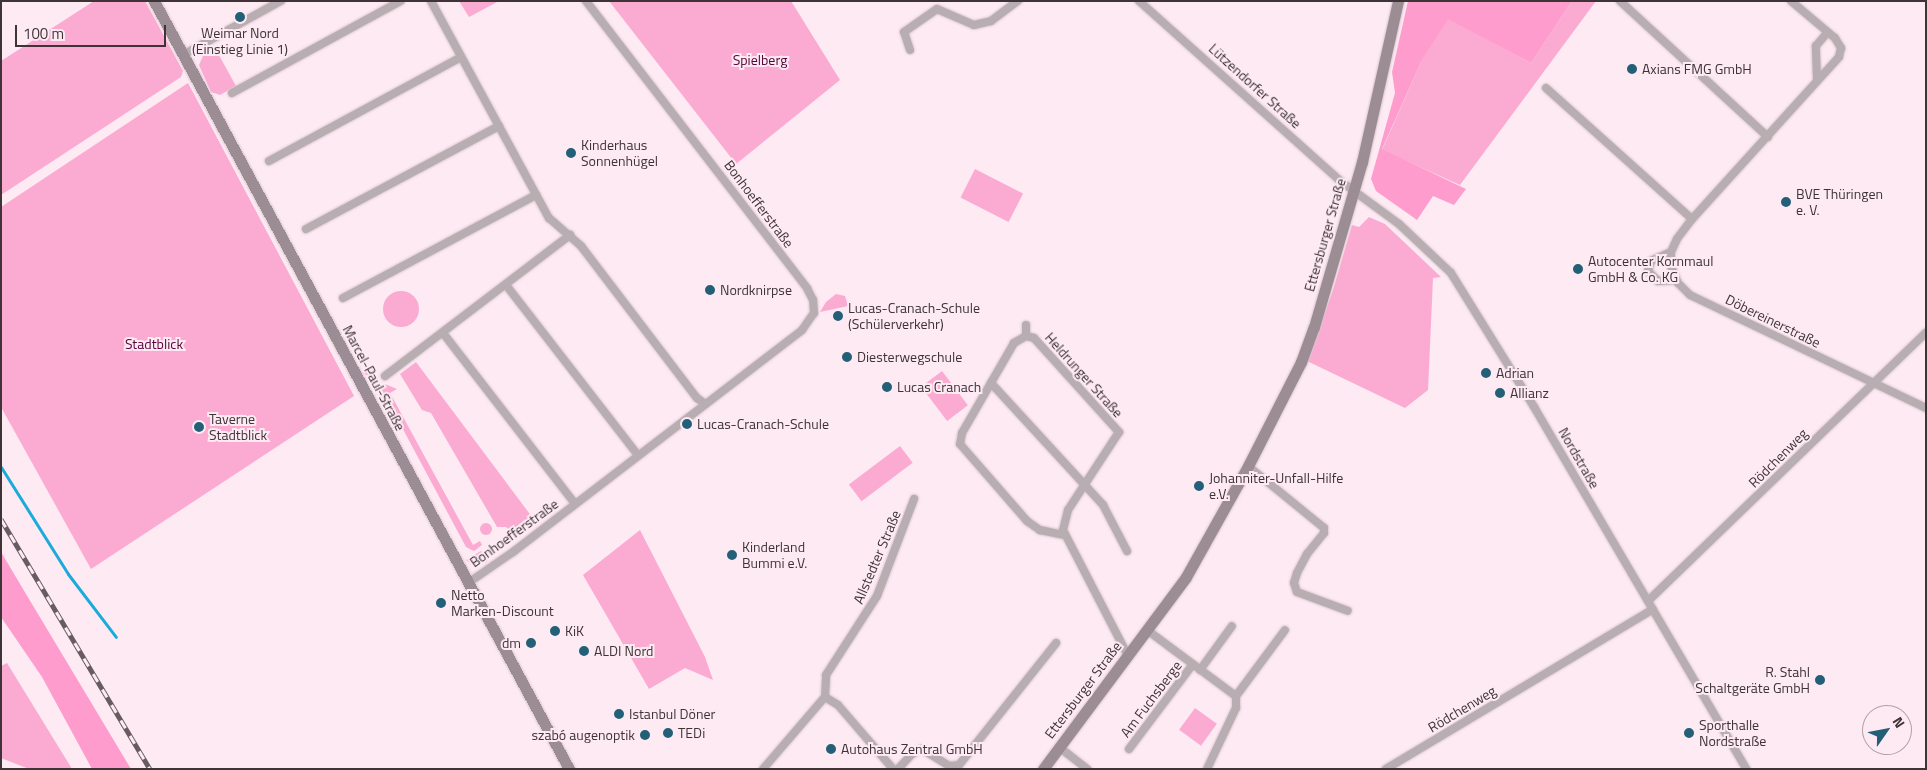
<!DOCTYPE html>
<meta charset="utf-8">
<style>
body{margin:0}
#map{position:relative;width:1927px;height:770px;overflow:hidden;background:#feeaf3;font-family:"Titillium Web",sans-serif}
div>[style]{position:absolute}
.green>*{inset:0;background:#fbaad2;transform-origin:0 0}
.round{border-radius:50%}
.forest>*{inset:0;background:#fd9ccd}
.stream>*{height:3px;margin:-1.5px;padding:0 1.5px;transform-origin:1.5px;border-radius:1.5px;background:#1aabda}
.roads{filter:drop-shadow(0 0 1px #d8c6ce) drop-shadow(0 0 1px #d8c6ce)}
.street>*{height:8px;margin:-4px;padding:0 4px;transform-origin:4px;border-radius:4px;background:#b8aeb2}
.secondary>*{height:11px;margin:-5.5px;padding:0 5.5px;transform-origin:5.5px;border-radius:5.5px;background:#9c8d94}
.rail>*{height:5px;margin-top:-2.5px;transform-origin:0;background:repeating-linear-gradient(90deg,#feeaf3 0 9px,#685c61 0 18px);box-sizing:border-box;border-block:1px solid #685c61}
.dots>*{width:14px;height:14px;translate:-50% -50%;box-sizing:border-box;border:2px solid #feeaf3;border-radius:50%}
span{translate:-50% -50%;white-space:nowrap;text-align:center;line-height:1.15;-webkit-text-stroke:4px #feeaf3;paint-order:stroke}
.poi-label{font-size:14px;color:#3e3438}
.left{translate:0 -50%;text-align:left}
.right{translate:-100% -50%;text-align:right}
.park-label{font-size:14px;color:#590039}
.street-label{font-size:14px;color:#3e3438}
.frame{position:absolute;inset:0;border:2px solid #3e3438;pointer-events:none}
.north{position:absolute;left:1862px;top:705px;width:50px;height:50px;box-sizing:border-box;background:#feeaf3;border:1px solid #b1a1a8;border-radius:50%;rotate:57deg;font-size:14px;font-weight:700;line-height:20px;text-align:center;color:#3e3438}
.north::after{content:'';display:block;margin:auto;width:18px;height:22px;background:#235f77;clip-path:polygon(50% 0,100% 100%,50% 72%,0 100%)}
.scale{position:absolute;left:15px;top:25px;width:151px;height:22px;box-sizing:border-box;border:2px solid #3e3438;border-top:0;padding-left:6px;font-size:15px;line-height:18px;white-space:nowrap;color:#3e3438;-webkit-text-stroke:4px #feeaf3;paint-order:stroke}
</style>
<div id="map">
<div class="green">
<i style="clip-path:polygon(94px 1px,145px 1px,183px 71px,181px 77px,1px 195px,1px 61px)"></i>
<i style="clip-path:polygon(459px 1px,499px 1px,469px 17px)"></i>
<i style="clip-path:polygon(609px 1px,791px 1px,840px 80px,736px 164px)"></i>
<i style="clip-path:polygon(1572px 1px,1596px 1px,1460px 185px,1382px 150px,1421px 62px,1448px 18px,1531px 63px)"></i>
<i style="clip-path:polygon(215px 48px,236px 86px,220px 95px,211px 92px,199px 65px,203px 56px)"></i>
<i style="clip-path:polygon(188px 83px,354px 396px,91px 569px,1px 407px,1px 207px)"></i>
<i style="left:975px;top:169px;width:54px;height:32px;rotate:27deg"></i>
<i style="clip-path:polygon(1369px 217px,1385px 224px,1441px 277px,1433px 278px,1428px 390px,1405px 408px,1307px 361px,1333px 290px,1352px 225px,1359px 227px)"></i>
<i class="round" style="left:383px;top:291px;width:36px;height:36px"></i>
<i style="clip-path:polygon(836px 294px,845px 296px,848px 306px,820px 312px,826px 302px)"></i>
<i style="clip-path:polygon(416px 362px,535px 521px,523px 530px,513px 533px,506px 527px,497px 527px,431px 413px,422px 410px,400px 374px)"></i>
<i style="clip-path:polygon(375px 365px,374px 378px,362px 373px)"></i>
<i style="left:942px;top:371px;width:43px;height:26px;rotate:53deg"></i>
<i style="clip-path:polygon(385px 384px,397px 389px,390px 393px,473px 545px,480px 541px,482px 545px,474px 551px,466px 547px,382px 390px)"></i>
<i style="left:900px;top:446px;width:21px;height:64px;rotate:53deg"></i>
<i class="round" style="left:480px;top:523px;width:12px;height:12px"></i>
<i style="clip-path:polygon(640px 530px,705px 657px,713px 680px,685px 668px,649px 689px,583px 575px)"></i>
<i style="clip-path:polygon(481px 551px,488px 557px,487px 562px,473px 565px,466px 560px)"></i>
<i style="clip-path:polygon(7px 663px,69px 764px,72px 769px,29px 769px,1px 758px,1px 666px)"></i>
<i style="left:1195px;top:708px;width:27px;height:27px;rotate:36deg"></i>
</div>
<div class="forest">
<i style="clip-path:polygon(1408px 1px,1572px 1px,1531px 63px,1448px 19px,1421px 62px,1382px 149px,1466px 189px,1454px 205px,1433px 196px,1417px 220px,1376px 191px,1371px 179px,1395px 93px,1392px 72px)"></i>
<i style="clip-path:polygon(1px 552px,26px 594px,131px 769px,92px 769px,42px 677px,1px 617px)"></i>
</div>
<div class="stream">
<i style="left:1px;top:467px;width:126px;rotate:57.9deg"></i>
<i style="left:68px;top:574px;width:79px;rotate:52.7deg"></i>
</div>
<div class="roads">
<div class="street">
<i style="left:431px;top:1px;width:247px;rotate:61.5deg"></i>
<i style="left:549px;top:218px;width:43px;rotate:41.2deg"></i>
<i style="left:581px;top:246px;width:191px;rotate:52.7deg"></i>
<i style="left:697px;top:398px;width:10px;rotate:37deg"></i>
<i style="left:1139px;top:1px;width:268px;rotate:41.8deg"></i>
<i style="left:1339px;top:180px;width:74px;rotate:36.3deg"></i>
<i style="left:1399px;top:224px;width:71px;rotate:43.3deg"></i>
<i style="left:1451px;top:273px;width:158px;rotate:58.2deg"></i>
<i style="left:1534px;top:407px;width:420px;rotate:59.6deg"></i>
<i style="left:1620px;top:1px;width:201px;rotate:42.6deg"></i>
<i style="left:1791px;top:1px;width:57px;rotate:40.1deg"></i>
<i style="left:1835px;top:38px;width:12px;rotate:59deg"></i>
<i style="left:1841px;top:48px;width:9px;rotate:103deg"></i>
<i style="left:1839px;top:57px;width:219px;rotate:132.2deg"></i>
<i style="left:1692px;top:219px;width:25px;rotate:127deg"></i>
<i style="left:1677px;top:239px;width:14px;rotate:115deg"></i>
<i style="left:1671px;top:252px;width:14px;rotate:90deg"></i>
<i style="left:1671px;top:266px;width:18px;rotate:68deg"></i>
<i style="left:1678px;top:283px;width:17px;rotate:45deg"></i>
<i style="left:1690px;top:295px;width:262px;rotate:25.6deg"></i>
<i style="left:910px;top:50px;width:19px;rotate:-108deg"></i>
<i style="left:904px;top:32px;width:40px;rotate:-34.9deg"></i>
<i style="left:937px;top:9px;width:40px;rotate:23.4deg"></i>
<i style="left:974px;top:25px;width:17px;rotate:-13deg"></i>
<i style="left:991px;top:21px;width:34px;rotate:-37deg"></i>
<i style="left:183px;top:55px;width:112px;rotate:-28.9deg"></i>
<i style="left:1817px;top:80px;width:34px;rotate:-92deg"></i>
<i style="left:1816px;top:46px;width:17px;rotate:-50deg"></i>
<i style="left:1546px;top:88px;width:196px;rotate:41.9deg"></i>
<i style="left:232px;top:93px;width:192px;rotate:-28.6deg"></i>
<i style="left:269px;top:161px;width:218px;rotate:-28.4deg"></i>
<i style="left:306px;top:229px;width:219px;rotate:-28.1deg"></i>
<i style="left:1671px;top:252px;width:22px;rotate:156deg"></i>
<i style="left:1651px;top:261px;width:10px;rotate:107deg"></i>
<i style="left:1648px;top:271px;width:14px;rotate:45deg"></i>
<i style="left:1658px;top:281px;width:18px;rotate:-3deg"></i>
<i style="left:506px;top:285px;width:214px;rotate:52.2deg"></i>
<i style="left:343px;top:298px;width:219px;rotate:-28.1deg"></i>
<i style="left:1026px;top:325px;width:11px;rotate:90deg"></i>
<i style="left:1026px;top:336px;width:8px;rotate:14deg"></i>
<i style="left:1034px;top:338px;width:127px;rotate:47.9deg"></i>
<i style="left:1119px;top:432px;width:93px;rotate:123.2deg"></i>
<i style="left:1068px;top:510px;width:21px;rotate:104deg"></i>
<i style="left:1063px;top:530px;width:142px;rotate:62.7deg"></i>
<i style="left:443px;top:333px;width:216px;rotate:52.3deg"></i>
<i style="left:1026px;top:336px;width:14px;rotate:150deg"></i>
<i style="left:1014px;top:343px;width:104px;rotate:120deg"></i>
<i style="left:962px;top:433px;width:11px;rotate:100deg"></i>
<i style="left:960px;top:444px;width:102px;rotate:49deg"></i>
<i style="left:1027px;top:521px;width:16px;rotate:35deg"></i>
<i style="left:1040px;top:530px;width:25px;rotate:12deg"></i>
<i style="left:385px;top:376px;width:233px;rotate:-37.3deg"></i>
<i style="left:991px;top:383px;width:166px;rotate:47.4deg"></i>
<i style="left:1103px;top:505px;width:52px;rotate:62.4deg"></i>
<i style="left:1248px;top:466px;width:98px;rotate:39.2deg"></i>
<i style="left:1324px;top:528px;width:5px;rotate:90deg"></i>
<i style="left:1324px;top:533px;width:27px;rotate:129deg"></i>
<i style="left:1307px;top:554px;width:21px;rotate:118deg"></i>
<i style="left:1297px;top:573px;width:10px;rotate:107deg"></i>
<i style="left:1294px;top:583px;width:9px;rotate:72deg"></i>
<i style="left:1297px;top:592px;width:54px;rotate:20.4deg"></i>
<i style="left:468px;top:583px;width:55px;rotate:-34.6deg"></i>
<i style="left:513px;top:552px;width:364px;rotate:-37.5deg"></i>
<i style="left:802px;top:330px;width:21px;rotate:-55deg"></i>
<i style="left:814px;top:313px;width:13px;rotate:-94deg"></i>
<i style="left:813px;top:300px;width:13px;rotate:-117deg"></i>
<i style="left:807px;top:288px;width:362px;rotate:-127.6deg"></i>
<i style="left:1648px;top:601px;width:386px;rotate:-44deg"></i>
<i style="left:1147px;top:630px;width:111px;rotate:36.6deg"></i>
<i style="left:1200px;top:670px;width:54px;rotate:-54deg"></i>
<i style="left:825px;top:697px;width:22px;rotate:-87deg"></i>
<i style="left:826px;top:675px;width:94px;rotate:-57.2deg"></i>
<i style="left:877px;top:596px;width:104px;rotate:-69.1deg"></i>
<i style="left:825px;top:697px;width:15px;rotate:32deg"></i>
<i style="left:838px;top:705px;width:84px;rotate:49.3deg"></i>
<i style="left:1059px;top:747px;width:36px;rotate:38deg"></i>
<i style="left:1129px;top:749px;width:106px;rotate:-53deg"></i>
<i style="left:763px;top:769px;width:95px;rotate:-49.3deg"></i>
<i style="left:898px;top:769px;width:21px;rotate:-47deg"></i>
<i style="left:912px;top:754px;width:11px;rotate:-27deg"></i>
<i style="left:922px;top:749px;width:32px;rotate:32deg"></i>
<i style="left:949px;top:766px;width:10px;rotate:-6deg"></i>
<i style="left:959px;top:765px;width:156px;rotate:-51.5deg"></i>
<i style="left:1207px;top:769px;width:68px;rotate:-64.6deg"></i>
<i style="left:1236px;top:708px;width:12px;rotate:-90deg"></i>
<i style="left:1236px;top:696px;width:82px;rotate:-53.4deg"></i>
<i style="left:1386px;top:769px;width:311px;rotate:-30.9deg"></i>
</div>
<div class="secondary">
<i style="left:154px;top:1px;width:873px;rotate:61.61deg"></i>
<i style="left:1043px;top:769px;width:239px;rotate:-53.3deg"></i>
<i style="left:1186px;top:577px;width:127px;rotate:-60.8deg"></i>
<i style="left:1248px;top:466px;width:117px;rotate:-63deg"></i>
<i style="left:1301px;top:362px;width:37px;rotate:-70deg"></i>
<i style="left:1314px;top:327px;width:172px;rotate:-73.8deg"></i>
<i style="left:1362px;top:162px;width:165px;rotate:-77.4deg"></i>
</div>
</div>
<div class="rail">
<i style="left:1px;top:519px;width:291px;rotate:59.2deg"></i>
</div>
<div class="dots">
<i style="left:240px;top:17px;background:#235f77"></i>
<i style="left:1632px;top:69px;background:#235f77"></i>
<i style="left:571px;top:153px;background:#235f77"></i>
<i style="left:1786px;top:202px;background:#235f77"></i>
<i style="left:1578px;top:269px;background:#235f77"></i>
<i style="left:710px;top:290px;background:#235f77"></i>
<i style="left:838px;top:316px;background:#235f77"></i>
<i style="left:847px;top:357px;background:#235f77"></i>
<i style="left:1486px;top:373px;background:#235f77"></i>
<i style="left:887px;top:387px;background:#235f77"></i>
<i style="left:1500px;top:393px;background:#235f77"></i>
<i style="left:687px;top:424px;background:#235f77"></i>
<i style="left:199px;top:427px;background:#235f77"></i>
<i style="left:1199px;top:486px;background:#235f77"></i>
<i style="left:732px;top:555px;background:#235f77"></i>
<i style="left:441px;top:603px;background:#235f77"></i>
<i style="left:555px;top:631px;background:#235f77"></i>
<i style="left:531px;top:643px;background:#235f77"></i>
<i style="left:584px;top:651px;background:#235f77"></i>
<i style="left:1820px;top:680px;background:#235f77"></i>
<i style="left:619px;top:714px;background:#235f77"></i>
<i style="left:668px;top:733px;background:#235f77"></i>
<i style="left:1689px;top:733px;background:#235f77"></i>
<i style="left:645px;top:735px;background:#235f77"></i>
<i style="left:831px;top:749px;background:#235f77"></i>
</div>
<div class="poi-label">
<span style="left:240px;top:41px">Weimar Nord<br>(Einstieg Linie 1)</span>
<span class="left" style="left:1642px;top:69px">Axians FMG GmbH</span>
<span class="left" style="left:581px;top:153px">Kinderhaus<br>Sonnenhügel</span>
<span class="left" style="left:1796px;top:202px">BVE Thüringen<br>e. V.</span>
<span class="left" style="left:1588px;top:269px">Autocenter Kornmaul<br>GmbH &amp; Co. KG</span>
<span class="left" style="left:720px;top:290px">Nordknirpse</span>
<span class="left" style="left:848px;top:316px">Lucas-Cranach-Schule<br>(Schülerverkehr)</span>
<span class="left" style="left:857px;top:357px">Diesterwegschule</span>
<span class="left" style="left:1496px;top:373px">Adrian</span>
<span class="left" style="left:897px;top:387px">Lucas Cranach</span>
<span class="left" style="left:1510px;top:393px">Allianz</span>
<span class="left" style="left:209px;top:427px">Taverne<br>Stadtblick</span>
<span class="left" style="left:697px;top:424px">Lucas-Cranach-Schule</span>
<span class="left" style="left:1209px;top:486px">Johanniter-Unfall-Hilfe<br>e.V.</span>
<span class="left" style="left:742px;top:555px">Kinderland<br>Bummi e.V.</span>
<span class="left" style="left:451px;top:603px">Netto<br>Marken-Discount</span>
<span class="left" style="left:565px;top:631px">KiK</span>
<span class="right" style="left:521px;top:643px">dm</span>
<span class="left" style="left:594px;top:651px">ALDI Nord</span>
<span class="right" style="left:1810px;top:680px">R. Stahl<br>Schaltgeräte GmbH</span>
<span class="left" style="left:629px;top:714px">Istanbul Döner</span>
<span class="left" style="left:1699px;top:733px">Sporthalle<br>Nordstraße</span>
<span class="left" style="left:678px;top:733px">TEDi</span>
<span class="right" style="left:635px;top:735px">szabó augenoptik</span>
<span class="left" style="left:841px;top:749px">Autohaus Zentral GmbH</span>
</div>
<div class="park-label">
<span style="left:760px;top:60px">Spielberg</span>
<span style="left:154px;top:344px">Stadtblick</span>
</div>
<div class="street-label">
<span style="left:1255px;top:86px;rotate:42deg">Lützendorfer Straße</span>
<span style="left:759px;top:204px;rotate:53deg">Bonhoefferstraße</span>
<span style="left:1325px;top:235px;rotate:-74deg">Ettersburger Straße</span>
<span style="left:1773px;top:321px;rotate:26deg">Döbereinerstraße</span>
<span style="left:1084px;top:375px;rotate:48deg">Heldrunger Straße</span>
<span style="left:374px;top:378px;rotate:62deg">Marcel-Paul-Straße</span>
<span style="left:1579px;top:458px;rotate:60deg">Nordstraße</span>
<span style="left:1778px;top:458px;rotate:-45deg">Rödchenweg</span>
<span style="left:514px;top:533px;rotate:-36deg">Bonhoefferstraße</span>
<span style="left:877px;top:557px;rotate:-67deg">Allstedter Straße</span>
<span style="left:1083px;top:690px;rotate:-53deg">Ettersburger Straße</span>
<span style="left:1151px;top:699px;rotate:-53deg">Am Fuchsberge</span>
<span style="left:1462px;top:709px;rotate:-31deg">Rödchenweg</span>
</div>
<div class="frame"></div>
<div class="north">N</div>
<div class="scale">100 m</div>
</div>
